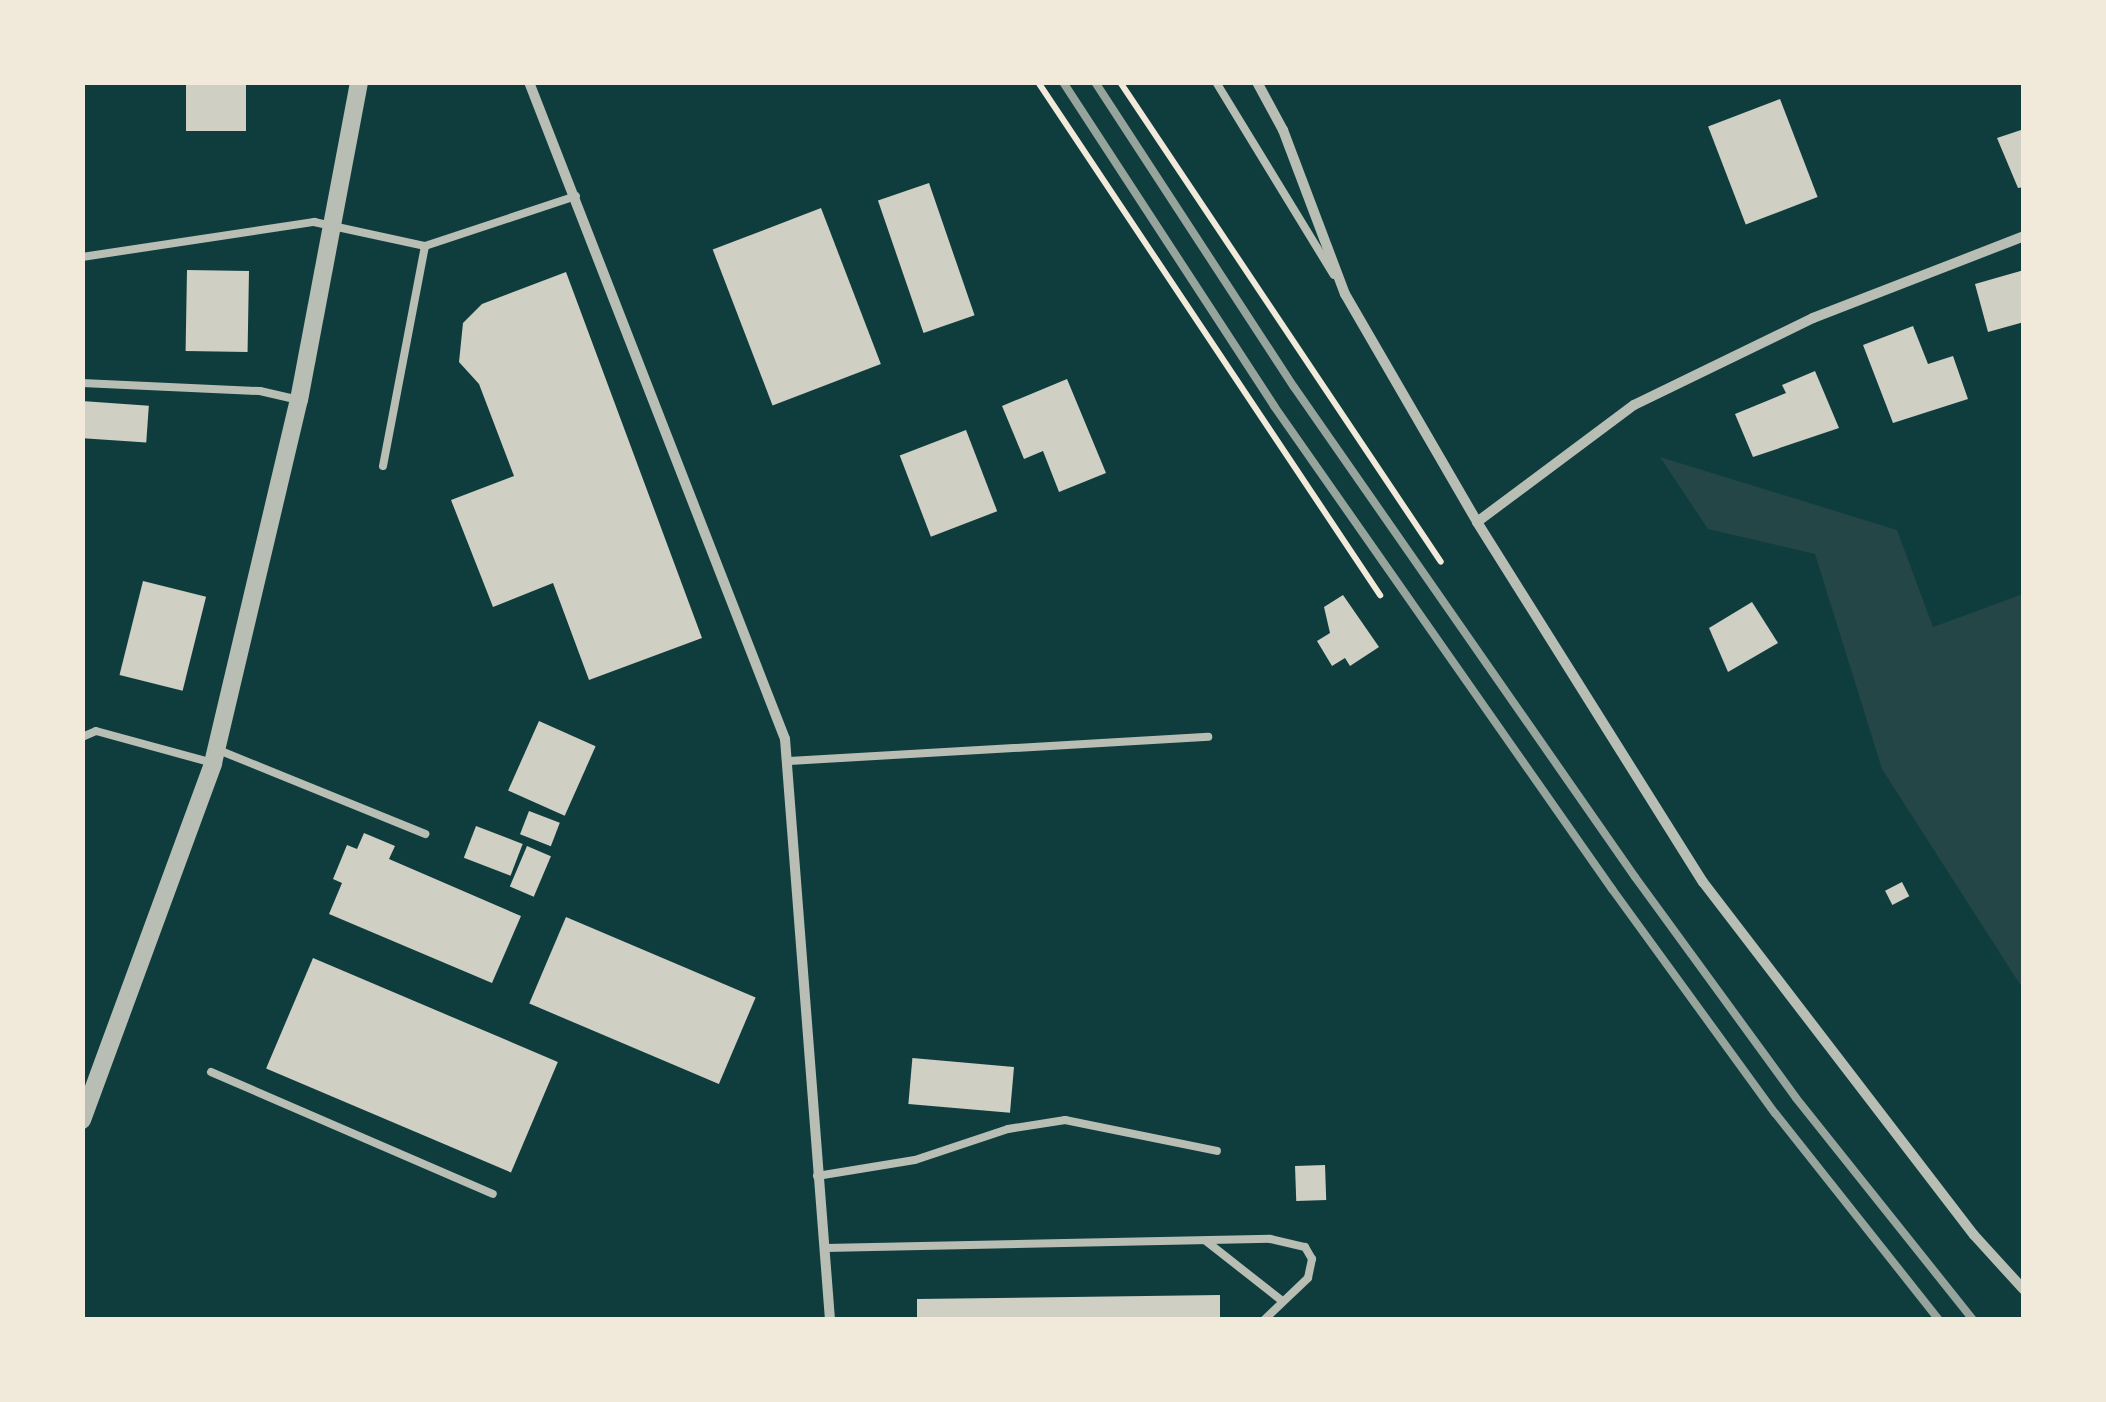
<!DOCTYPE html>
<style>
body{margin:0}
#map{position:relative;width:2106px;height:1402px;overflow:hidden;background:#0f3d3e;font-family:Quicksand,sans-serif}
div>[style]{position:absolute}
.green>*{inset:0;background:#244646}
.building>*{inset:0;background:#cfcfc3;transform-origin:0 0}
.path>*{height:6px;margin:-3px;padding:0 3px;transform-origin:3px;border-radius:3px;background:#f1e9da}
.service>*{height:8px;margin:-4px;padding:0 4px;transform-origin:4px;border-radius:4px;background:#b8beb3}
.minor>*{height:10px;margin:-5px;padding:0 5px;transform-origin:5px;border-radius:5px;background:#b8beb3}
.tertiary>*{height:18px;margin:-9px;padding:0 9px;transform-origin:9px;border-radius:9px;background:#b8beb3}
.rail>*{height:8px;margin:-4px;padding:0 4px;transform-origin:4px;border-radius:4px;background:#97a49c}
span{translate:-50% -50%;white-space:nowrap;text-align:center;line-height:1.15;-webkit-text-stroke:9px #f1e9da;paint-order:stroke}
.frame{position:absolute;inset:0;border:85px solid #f1e9da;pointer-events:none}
</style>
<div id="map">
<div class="green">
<i style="clip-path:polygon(1660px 457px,1897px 530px,1933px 627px,2023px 594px,2023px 989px,1882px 769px,1815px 554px,1708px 529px)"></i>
</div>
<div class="building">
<i style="left:186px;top:82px;width:60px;height:49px"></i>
<i style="left:1780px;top:99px;width:105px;height:77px;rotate:69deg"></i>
<i style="clip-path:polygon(2024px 129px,2024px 187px,2018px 188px,1997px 138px)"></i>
<i style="left:929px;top:183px;width:140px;height:54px;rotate:71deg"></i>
<i style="left:821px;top:208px;width:167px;height:116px;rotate:69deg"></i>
<i style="left:187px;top:270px;width:62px;height:81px;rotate:1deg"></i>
<i style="clip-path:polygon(2024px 270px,2024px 322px,1988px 332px,1975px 284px)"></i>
<i style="clip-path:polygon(566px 272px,702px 638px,589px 680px,553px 583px,493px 607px,451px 500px,514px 476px,479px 384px,459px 362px,463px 323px,482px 304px)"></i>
<i style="clip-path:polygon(1913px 326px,1928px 364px,1953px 356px,1968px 399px,1893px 423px,1863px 345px)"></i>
<i style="clip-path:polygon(1815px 371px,1839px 428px,1753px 457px,1735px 414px,1786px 393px,1782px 385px)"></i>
<i style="clip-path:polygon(1067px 379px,1106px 473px,1059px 492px,1043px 451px,1024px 459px,1002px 406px)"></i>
<i style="left:82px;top:401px;width:67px;height:37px;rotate:4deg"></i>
<i style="left:966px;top:430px;width:87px;height:71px;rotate:69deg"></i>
<i style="left:143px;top:581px;width:65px;height:97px;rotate:14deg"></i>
<i style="clip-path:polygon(1343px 595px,1379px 647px,1350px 666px,1345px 658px,1332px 666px,1317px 641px,1330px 633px,1324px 607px)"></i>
<i style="clip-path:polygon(1752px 602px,1778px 643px,1728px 672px,1709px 628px)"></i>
<i style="left:539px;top:721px;width:62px;height:76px;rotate:24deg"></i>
<i style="left:529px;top:811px;width:33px;height:25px;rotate:21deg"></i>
<i style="left:476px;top:826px;width:50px;height:34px;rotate:21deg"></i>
<i style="clip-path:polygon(364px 833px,395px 846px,389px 859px,521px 916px,492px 983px,329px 914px,342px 883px,333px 879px,347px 845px,357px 849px)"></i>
<i style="left:527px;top:846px;width:26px;height:44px;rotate:23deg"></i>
<i style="left:1902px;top:882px;width:16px;height:19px;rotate:63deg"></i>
<i style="left:566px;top:917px;width:206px;height:94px;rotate:23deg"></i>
<i style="left:313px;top:958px;width:266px;height:120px;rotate:23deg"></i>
<i style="left:1014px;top:1067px;width:46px;height:102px;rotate:95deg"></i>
<i style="left:1325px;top:1165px;width:35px;height:30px;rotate:88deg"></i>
<i style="clip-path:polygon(1220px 1295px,1220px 1320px,917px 1320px,917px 1299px)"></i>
</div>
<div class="path">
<i style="left:1038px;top:82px;width:617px;rotate:56.31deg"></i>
<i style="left:1120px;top:82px;width:577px;rotate:56.23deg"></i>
</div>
<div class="service">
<i style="left:1216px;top:82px;width:226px;rotate:58.6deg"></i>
<i style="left:82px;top:257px;width:235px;rotate:-8.6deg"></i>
<i style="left:314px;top:222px;width:114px;rotate:12.2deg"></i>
<i style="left:82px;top:383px;width:178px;rotate:2.6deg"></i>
<i style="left:260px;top:391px;width:40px;rotate:13deg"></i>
<i style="left:383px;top:466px;width:224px;rotate:-79.2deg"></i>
<i style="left:425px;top:246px;width:159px;rotate:-18.3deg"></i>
<i style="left:82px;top:737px;width:15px;rotate:-23deg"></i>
<i style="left:96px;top:731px;width:121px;rotate:15.3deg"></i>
<i style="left:216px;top:749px;width:226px;rotate:22.1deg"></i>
<i style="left:789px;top:761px;width:420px;rotate:-3.3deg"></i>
<i style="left:211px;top:1072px;width:307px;rotate:23.4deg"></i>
<i style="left:817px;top:1176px;width:99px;rotate:-9.3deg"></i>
<i style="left:915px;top:1160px;width:98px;rotate:-18.4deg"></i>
<i style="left:1008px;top:1129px;width:58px;rotate:-9deg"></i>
<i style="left:1065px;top:1120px;width:155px;rotate:11.5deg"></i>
<i style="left:1206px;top:1241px;width:95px;rotate:38.2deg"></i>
<i style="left:825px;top:1248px;width:445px;rotate:-1.2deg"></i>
<i style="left:1270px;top:1239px;width:36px;rotate:13deg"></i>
<i style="left:1305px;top:1247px;width:14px;rotate:60deg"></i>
<i style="left:1312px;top:1259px;width:19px;rotate:102deg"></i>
<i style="left:1308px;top:1278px;width:61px;rotate:136.3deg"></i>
</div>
<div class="minor">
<i style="left:529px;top:82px;width:705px;rotate:68.71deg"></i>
<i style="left:785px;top:739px;width:583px;rotate:85.57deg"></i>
<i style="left:1257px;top:82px;width:55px;rotate:61.6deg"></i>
<i style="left:1283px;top:130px;width:175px;rotate:69.3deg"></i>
<i style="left:1345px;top:294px;width:263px;rotate:59.9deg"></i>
<i style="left:1477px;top:522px;width:425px;rotate:57.9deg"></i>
<i style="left:1703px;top:882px;width:445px;rotate:52.5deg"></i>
<i style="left:1974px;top:1235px;width:74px;rotate:47.7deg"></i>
<i style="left:1477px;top:522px;width:196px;rotate:-36.7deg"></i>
<i style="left:1634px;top:405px;width:199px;rotate:-25.9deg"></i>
<i style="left:1813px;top:318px;width:226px;rotate:-21.2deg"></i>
</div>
<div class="tertiary">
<i style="left:82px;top:1120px;width:380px;rotate:-69.8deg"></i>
<i style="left:213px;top:763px;width:373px;rotate:-76.7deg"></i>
<i style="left:299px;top:400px;width:324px;rotate:-79.3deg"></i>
</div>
<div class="rail">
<i style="left:1063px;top:82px;width:387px;rotate:56.9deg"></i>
<i style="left:1274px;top:406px;width:590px;rotate:55.02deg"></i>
<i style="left:1612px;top:889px;width:277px;rotate:54deg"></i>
<i style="left:1775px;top:1113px;width:264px;rotate:51.6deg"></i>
<i style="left:1095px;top:82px;width:364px;rotate:56.9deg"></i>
<i style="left:1294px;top:387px;width:597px;rotate:55.17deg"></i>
<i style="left:1635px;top:877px;width:273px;rotate:53.9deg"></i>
<i style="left:1796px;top:1098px;width:284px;rotate:51.4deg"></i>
</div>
<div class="frame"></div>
</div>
